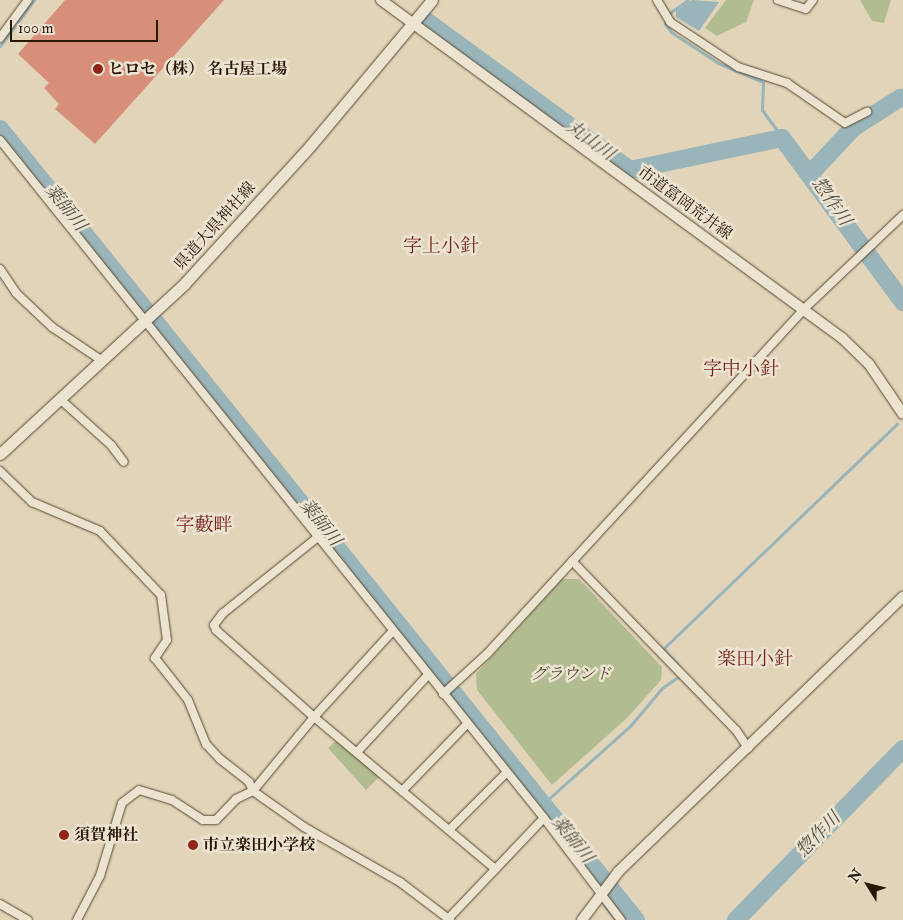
<!DOCTYPE html>
<meta charset="utf-8">
<style>
body{margin:0}
#map{position:relative;width:903px;height:920px;overflow:hidden;background:#e2d4b8;font-family:"IM FELL Double Pica","Noto Serif JP",serif}
div>[style]{position:absolute}
.green>*{inset:0;background:#b1bd90}
.water>*{inset:0;background:#99b5b9}
.stream>*{height:3px;margin:-1.5px;padding:0 1.5px;transform-origin:1.5px;border-radius:1.5px;background:#99b5b9}
.river>*{height:18px;margin:-9px;padding:0 9px;transform-origin:9px;border-radius:9px;background:#99b5b9}
.building>*{inset:0;background:#d78f7a}
.roads{filter:drop-shadow(0 0 1px #584630) drop-shadow(0 0 1px #584630)}
.minor>*{height:8px;margin:-4px;padding:0 4px;transform-origin:4px;border-radius:4px;background:#ece3d1}
.tertiary>*{height:10px;margin:-5px;padding:0 5px;transform-origin:5px;border-radius:5px;background:#ece3d1}
.secondary>*{height:11px;margin:-5.5px;padding:0 5.5px;transform-origin:5.5px;border-radius:5.5px;background:#ece3d1}
.dots>*{width:14px;height:14px;translate:-50% -50%;box-sizing:border-box;border:2px solid #ece3d1;border-radius:50%}
span{translate:-50% -50%;white-space:nowrap;text-align:center;line-height:1.15;-webkit-text-stroke:5px #ece3d1;paint-order:stroke}
.poi-label{font-size:16px;color:#2a1702;font-weight:700}
.left{translate:0 -50%;text-align:left}
.street-label{font-size:16px;color:#2a1702}
.park-label{font-size:16px;color:#52492d;font-style:italic}
.water-label{font-size:18px;color:#514e42;font-style:italic}
.quarter-label{font-size:19px;color:#7a1f14}
.north{position:absolute;left:843px;top:860px;width:50px;height:50px;-webkit-text-stroke:4px #ece3d1;paint-order:stroke;rotate:306deg;font-size:14px;font-weight:700;line-height:20px;text-align:center;color:#2a1702}
.north::after{content:'';display:block;margin:auto;width:18px;height:22px;background:#2a1702;clip-path:polygon(50% 0,100% 100%,50% 72%,0 100%)}
.scale{position:absolute;left:10px;top:20px;width:148px;height:22px;box-sizing:border-box;border:2px solid #2a1702;border-top:0;padding-left:6px;font-size:15px;line-height:18px;white-space:nowrap;color:#2a1702;-webkit-text-stroke:4px #ece3d1;paint-order:stroke}
</style>
<div id="map">
<div class="green">
<i style="clip-path:polygon(726px 0,754px 0,746px 22px,717px 36px,705px 28px)"></i>
<i style="clip-path:polygon(860px 0,891px 0,884px 23px,872px 21px)"></i>
<i style="clip-path:polygon(562px 579px,579px 579px,662px 667px,661px 680px,627px 718px,552px 785px,477px 690px,476px 674px)"></i>
<i style="clip-path:polygon(339px 738px,380px 776px,366px 790px,328px 748px)"></i>
</div>
<div class="water">
<i style="clip-path:polygon(692px 0,719px 2px,699px 31px,676px 17px,676px 11px)"></i>
</div>
<div class="stream">
<i style="left:688px;top:0;width:21px;rotate:145deg"></i>
<i style="left:671px;top:12px;width:13px;rotate:119deg"></i>
<i style="left:665px;top:23px;width:11px;rotate:56deg"></i>
<i style="left:671px;top:32px;width:56px;rotate:33.4deg"></i>
<i style="left:718px;top:63px;width:49px;rotate:22.9deg"></i>
<i style="left:763px;top:82px;width:28px;rotate:92deg"></i>
<i style="left:762px;top:110px;width:34px;rotate:54deg"></i>
<i style="left:0;top:46px;width:57px;rotate:-53.5deg"></i>
<i style="left:677px;top:664px;width:21px;rotate:-133deg"></i>
<i style="left:663px;top:649px;width:325px;rotate:-43.9deg"></i>
<i style="left:545px;top:802px;width:115px;rotate:-41.8deg"></i>
<i style="left:631px;top:725px;width:48px;rotate:-50deg"></i>
<i style="left:662px;top:688px;width:24px;rotate:-35deg"></i>
<i style="left:604px;top:905px;width:19px;rotate:51deg"></i>
</div>
<div class="river">
<i style="left:425px;top:20px;width:254px;rotate:36.2deg"></i>
<i style="left:630px;top:170px;width:155px;rotate:-11.9deg"></i>
<i style="left:782px;top:138px;width:204px;rotate:53.6deg"></i>
<i style="left:0;top:129px;width:1015px;rotate:51.2deg"></i>
<i style="left:810px;top:174px;width:63px;rotate:-46.9deg"></i>
<i style="left:853px;top:128px;width:56px;rotate:-32.6deg"></i>
<i style="left:736px;top:920px;width:239px;rotate:-45.7deg"></i>
</div>
<div class="building">
<i style="clip-path:polygon(65px 0,224px 0,95px 144px,55px 109px,59px 104px,44px 88px,49px 83px,18px 54px)"></i>
</div>
<div class="roads">
<div class="minor">
<i style="left:657px;top:0;width:26px;rotate:59deg"></i>
<i style="left:670px;top:22px;width:82px;rotate:33.5deg"></i>
<i style="left:738px;top:67px;width:52px;rotate:18.1deg"></i>
<i style="left:787px;top:83px;width:70px;rotate:34.6deg"></i>
<i style="left:845px;top:123px;width:25px;rotate:-27deg"></i>
<i style="left:778px;top:0;width:29px;rotate:18deg"></i>
<i style="left:806px;top:9px;width:11px;rotate:-52deg"></i>
<i style="left:0;top:38px;width:47px;rotate:-53.6deg"></i>
<i style="left:0;top:140px;width:869px;rotate:51.26deg"></i>
<i style="left:544px;top:818px;width:128px;rotate:53deg"></i>
<i style="left:0;top:269px;width:29px;rotate:56deg"></i>
<i style="left:16px;top:293px;width:50px;rotate:43.4deg"></i>
<i style="left:52px;top:327px;width:59px;rotate:34deg"></i>
<i style="left:60px;top:399px;width:69px;rotate:42deg"></i>
<i style="left:111px;top:445px;width:21px;rotate:53deg"></i>
<i style="left:0;top:471px;width:45px;rotate:44.1deg"></i>
<i style="left:32px;top:502px;width:74px;rotate:23.1deg"></i>
<i style="left:100px;top:531px;width:88px;rotate:46.4deg"></i>
<i style="left:161px;top:595px;width:45px;rotate:82.4deg"></i>
<i style="left:167px;top:640px;width:22px;rotate:124deg"></i>
<i style="left:155px;top:658px;width:53px;rotate:51.8deg"></i>
<i style="left:188px;top:700px;width:48px;rotate:67.8deg"></i>
<i style="left:206px;top:744px;width:21px;rotate:47deg"></i>
<i style="left:220px;top:759px;width:37px;rotate:38deg"></i>
<i style="left:249px;top:782px;width:10px;rotate:66deg"></i>
<i style="left:253px;top:791px;width:62px;rotate:35.2deg"></i>
<i style="left:304px;top:827px;width:111px;rotate:29.8deg"></i>
<i style="left:400px;top:882px;width:63px;rotate:37.2deg"></i>
<i style="left:318px;top:537px;width:122px;rotate:141.3deg"></i>
<i style="left:223px;top:613px;width:15px;rotate:127deg"></i>
<i style="left:214px;top:625px;width:5px;rotate:68deg"></i>
<i style="left:216px;top:630px;width:131px;rotate:41.6deg"></i>
<i style="left:314px;top:717px;width:115px;rotate:-47.5deg"></i>
<i style="left:572px;top:561px;width:235px;rotate:45.9deg"></i>
<i style="left:736px;top:730px;width:22px;rotate:56deg"></i>
<i style="left:443px;top:694px;width:59px;rotate:-42.3deg"></i>
<i style="left:487px;top:654px;width:469px;rotate:-47.4deg"></i>
<i style="left:804px;top:309px;width:137px;rotate:-43.5deg"></i>
<i style="left:358px;top:751px;width:103px;rotate:-47.4deg"></i>
<i style="left:402px;top:791px;width:92px;rotate:-45.9deg"></i>
<i style="left:449px;top:830px;width:81px;rotate:-45deg"></i>
<i style="left:0;top:904px;width:32px;rotate:30deg"></i>
<i style="left:448px;top:919px;width:139px;rotate:-46.5deg"></i>
<i style="left:77px;top:920px;width:50px;rotate:-62.4deg"></i>
<i style="left:100px;top:876px;width:76px;rotate:-73.2deg"></i>
<i style="left:122px;top:803px;width:21px;rotate:-37deg"></i>
<i style="left:139px;top:790px;width:34px;rotate:17deg"></i>
<i style="left:172px;top:800px;width:37px;rotate:33deg"></i>
<i style="left:203px;top:820px;width:13px"></i>
<i style="left:216px;top:820px;width:29px;rotate:-46deg"></i>
<i style="left:236px;top:799px;width:19px;rotate:-25deg"></i>
<i style="left:253px;top:791px;width:96px;rotate:-50.5deg"></i>
<i style="left:314px;top:717px;width:235px;rotate:40deg"></i>
</div>
<div class="tertiary">
<i style="left:381px;top:0;width:572px;rotate:36.25deg"></i>
<i style="left:842px;top:338px;width:37px;rotate:44deg"></i>
<i style="left:869px;top:364px;width:60px;rotate:55.8deg"></i>
<i style="left:582px;top:920px;width:61px;rotate:-52.9deg"></i>
<i style="left:619px;top:871px;width:395px;rotate:-44deg"></i>
</div>
<div class="secondary">
<i style="left:0;top:454px;width:252px;rotate:-42.7deg"></i>
<i style="left:185px;top:283px;width:185px;rotate:-47.6deg"></i>
<i style="left:310px;top:146px;width:190px;rotate:-50.1deg"></i>
</div>
</div>
<div class="dots">
<i style="left:98px;top:69px;background:#8f2418"></i>
<i style="left:64px;top:835px;background:#8f2418"></i>
<i style="left:193px;top:845px;background:#8f2418"></i>
</div>
<div class="poi-label">
<span class="left" style="left:108px;top:69px">ヒロセ（株） 名古屋工場</span>
<span class="left" style="left:74px;top:835px">須賀神社</span>
<span class="left" style="left:203px;top:845px">市立楽田小学校</span>
</div>
<div class="street-label">
<span style="left:685px;top:203px;rotate:36deg">市道富岡荒井線</span>
<span style="left:215px;top:226px;rotate:-48deg">県道大県神社線</span>
</div>
<div class="park-label">
<span style="left:571px;top:674px">グラウンド</span>
</div>
<div class="water-label">
<span style="left:590px;top:141px;rotate:36deg">丸山川</span>
<span style="left:831px;top:202px;rotate:55deg">惣作川</span>
<span style="left:65px;top:208px;rotate:51deg">薬師川</span>
<span style="left:320px;top:523px;rotate:51deg">薬師川</span>
<span style="left:819px;top:835px;rotate:-46deg">惣作川</span>
<span style="left:572px;top:840px;rotate:51deg">薬師川</span>
</div>
<div class="quarter-label">
<span style="left:441px;top:247px">字上小針</span>
<span style="left:741px;top:370px">字中小針</span>
<span style="left:204px;top:526px">字藪畔</span>
<span style="left:755px;top:660px">楽田小針</span>
</div>
<div class="north">N</div>
<div class="scale">100 m</div>
</div>
